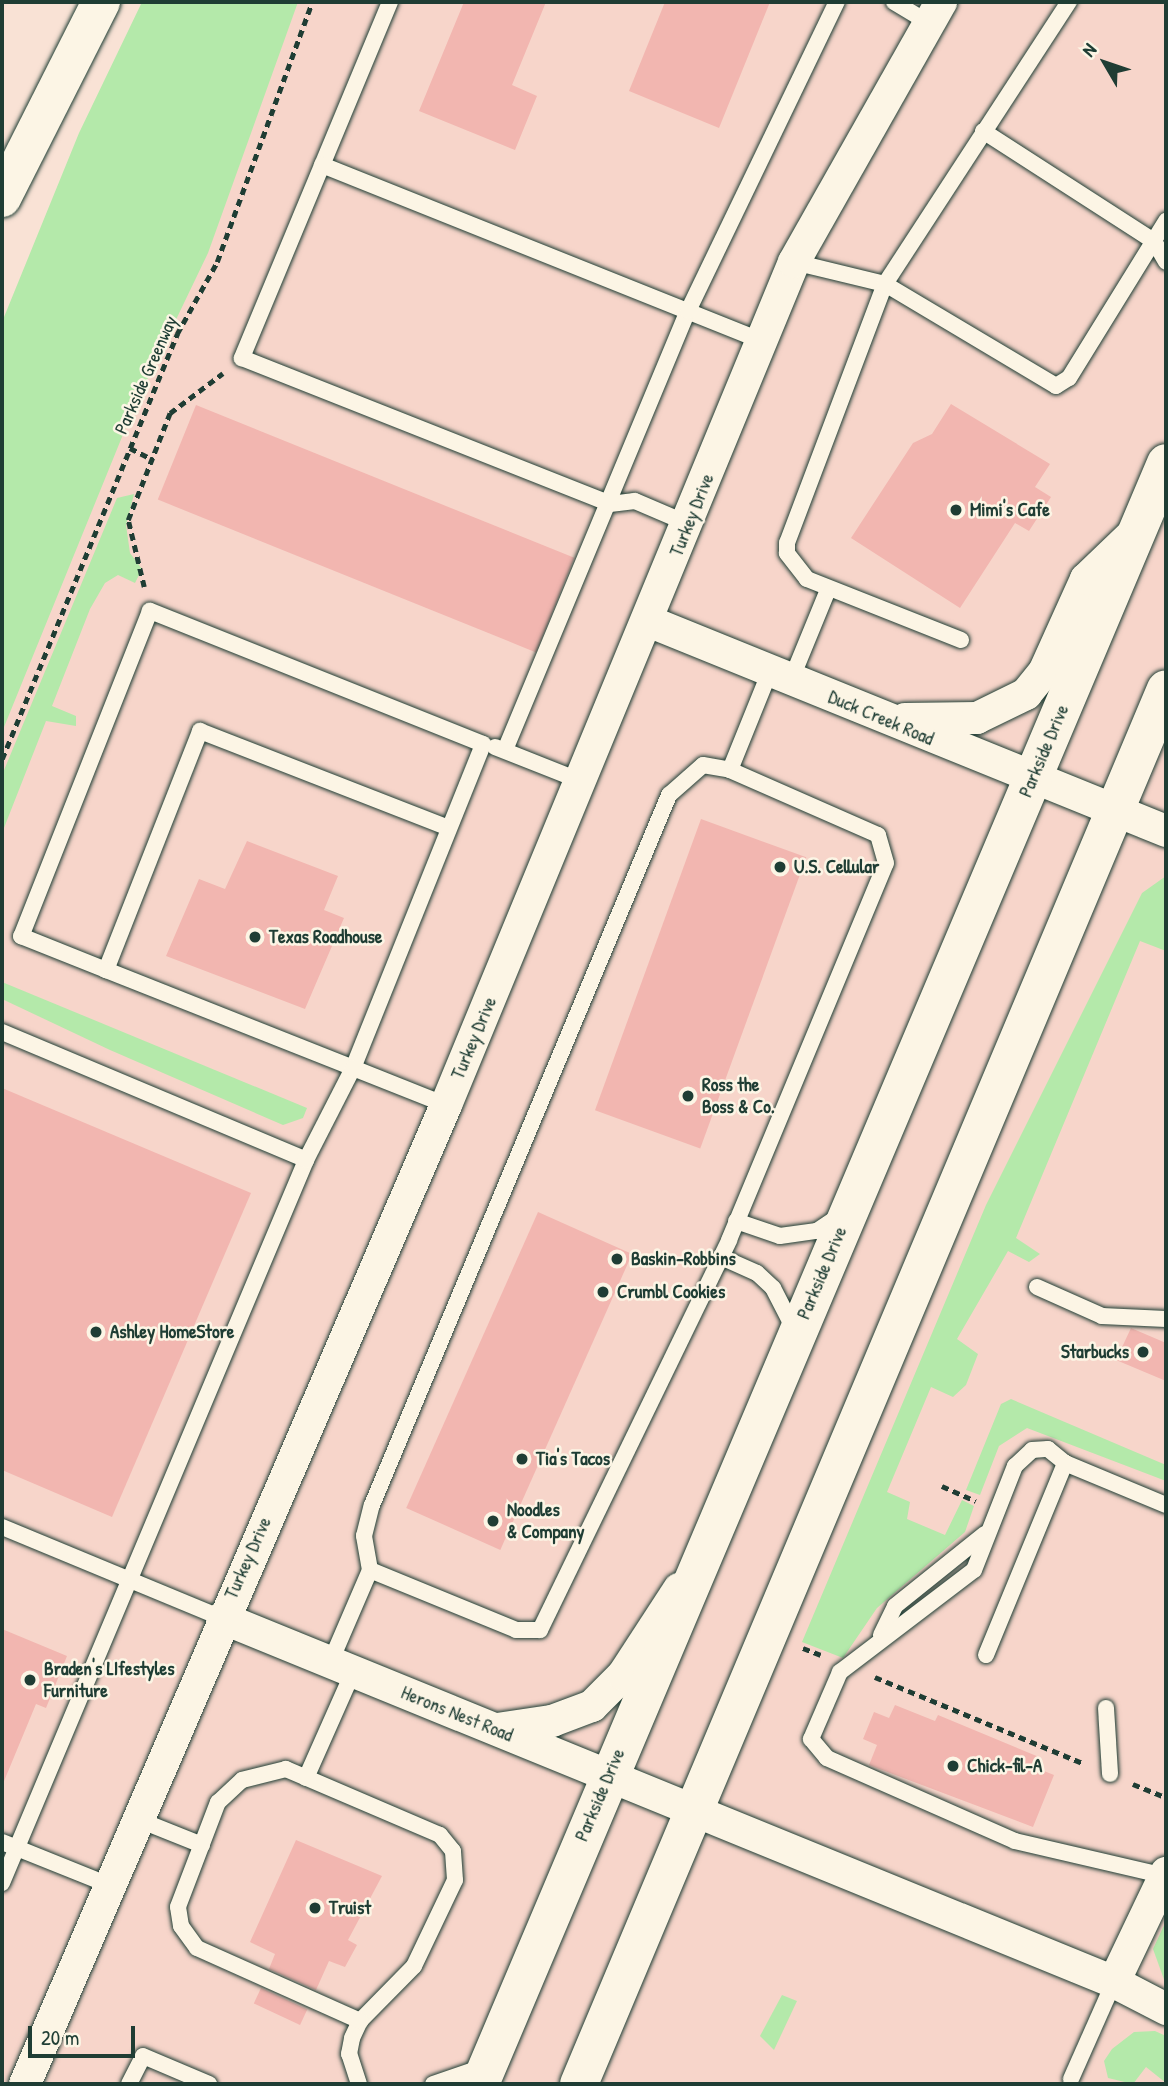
<!DOCTYPE html>
<style>
body{margin:0}
#map{position:relative;width:1168px;height:2086px;overflow:hidden;background:#f9e2d5;font-family:"Patrick Hand",sans-serif}
div>[style]{position:absolute}
.built>*{inset:0;background:#f7d5ca}
.green>*{inset:0;background:#b4e9aa}
.building>*{inset:0;background:#f2b6b0;transform-origin:0 0}
.path>*{height:4.5px;margin-top:-2.25px;transform-origin:0;background:repeating-linear-gradient(90deg,#1f3d34 0 7px,transparent 0 12px)}
.roads{filter:drop-shadow(0 0 2px #1f3d34) drop-shadow(0 0 2px #1f3d34)}
.lane>*{height:16px;margin:-8px;padding:0 8px;transform-origin:8px;border-radius:8px;background:#fcf5e5}
.street>*{height:32px;margin:-16px;padding:0 16px;transform-origin:16px;border-radius:16px;background:#fcf5e5}
.secondary>*{height:38px;margin:-19px;padding:0 19px;transform-origin:19px;border-radius:19px;background:#fcf5e5}
.highway>*{height:38px;margin:-19px;padding:0 19px;transform-origin:19px;border-radius:19px;background:#fcf5e5}
.dots>*{width:19px;height:19px;translate:-50% -50%;box-sizing:border-box;border:4px solid #fcf5e5;border-radius:50%}
span{translate:-50% -50%;white-space:nowrap;text-align:center;line-height:1.15;-webkit-text-stroke:5px #fcf5e5;paint-order:stroke}
.street-label{font-size:19px;color:#1f3d34}
.poi-label{font-size:19px;color:#1f3d34;font-weight:700}
.left{translate:0 -50%;text-align:left}
.right{translate:-100% -50%;text-align:right}
.frame{position:absolute;inset:0;border:4px solid #1f3d34;pointer-events:none}
.north{position:absolute;left:1070px;top:28px;width:70px;height:70px;-webkit-text-stroke:5px #fcf5e5;paint-order:stroke;rotate:309deg;font-size:19px;font-weight:700;line-height:28px;text-align:center;color:#1f3d34}
.north::after{content:'';display:block;margin:auto;width:24px;height:32px;background:#1f3d34;clip-path:polygon(50% 0,100% 100%,50% 72%,0 100%)}
.scale{position:absolute;left:28px;top:2026px;width:107px;height:32px;box-sizing:border-box;border:4px solid #1f3d34;border-top:0;padding-left:9px;font-size:21px;line-height:24px;white-space:nowrap;color:#1f3d34;-webkit-text-stroke:5px #fcf5e5;paint-order:stroke}
</style>
<div id="map">
<div class="built">
<i style="clip-path:polygon(279px 2px,1166px 2px,1166px 2084px,2px 2084px,2px 681px)"></i>
</div>
<div class="green">
<i style="clip-path:polygon(142px 2px,298px 2px,208px 253px,135px 405px,2px 732px,2px 322px,79px 133px)"></i>
<i style="clip-path:polygon(134px 494px,126px 525px,130px 553px,142px 569px,135px 583px,118px 575px,105px 583px,90px 609px,52px 706px,76px 716px,76px 726px,46px 721px,2px 833px,2px 775px,117px 498px)"></i>
<i style="clip-path:polygon(1166px 876px,1166px 951px,1140px 941px,1016px 1238px,1040px 1254px,1029px 1262px,1008px 1251px,957px 1339px,978px 1354px,966px 1385px,953px 1397px,931px 1387px,887px 1492px,910px 1502px,907px 1519px,945px 1535px,962px 1500px,974px 1506px,965px 1532px,877px 1608px,843px 1658px,802px 1642px,986px 1205px,1142px 893px)"></i>
<i style="clip-path:polygon(2px 982px,307px 1108px,303px 1118px,283px 1125px,110px 1050px,2px 999px)"></i>
<i style="clip-path:polygon(1011px 1399px,1166px 1465px,1166px 1481px,1027px 1428px,999px 1446px,980px 1495px,966px 1490px,1001px 1404px)"></i>
<i style="clip-path:polygon(1166px 1921px,1166px 1985px,1153px 1949px)"></i>
<i style="clip-path:polygon(782px 1995px,797px 2001px,774px 2050px,760px 2036px)"></i>
<i style="clip-path:polygon(1155px 2031px,1166px 2036px,1166px 2083px,1146px 2067px,1133px 2084px,1108px 2078px,1104px 2061px,1112px 2049px,1134px 2032px)"></i>
</div>
<div class="building">
<i style="clip-path:polygon(464px 2px,546px 2px,512px 85px,537px 96px,515px 150px,419px 111px)"></i>
<i style="clip-path:polygon(665px 2px,770px 2px,719px 128px,629px 91px)"></i>
<i style="clip-path:polygon(951px 404px,1050px 464px,1035px 487px,1051px 497px,1029px 531px,1015px 523px,960px 608px,851px 538px,913px 443px,932px 434px)"></i>
<i style="left:196px;top:405px;width:408px;height:102px;rotate:22deg"></i>
<i style="left:701px;top:819px;width:112px;height:310px;rotate:20deg"></i>
<i style="clip-path:polygon(247px 841px,338px 876px,324px 910px,344px 918px,305px 1009px,166px 956px,199px 879px,225px 889px)"></i>
<i style="clip-path:polygon(2px 1088px,251px 1193px,112px 1517px,2px 1470px)"></i>
<i style="left:538px;top:1212px;width:103px;height:324px;rotate:24deg"></i>
<i style="clip-path:polygon(1131px 1328px,1166px 1343px,1166px 1381px,1116px 1360px)"></i>
<i style="clip-path:polygon(2px 1629px,67px 1656px,46px 1708px,36px 1704px,2px 1786px)"></i>
<i style="clip-path:polygon(895px 1705px,935px 1721px,938px 1715px,1039px 1757px,1034px 1767px,1054px 1775px,1033px 1827px,869px 1765px,877px 1745px,863px 1739px,874px 1712px,889px 1718px)"></i>
<i style="clip-path:polygon(296px 1840px,382px 1876px,348px 1940px,357px 1945px,345px 1967px,329px 1961px,316px 1990px,269px 1969px,275px 1954px,250px 1942px)"></i>
<i style="left:261px;top:1988px;width:51px;height:17px;rotate:25deg"></i>
</div>
<div class="path">
<i style="left:130px;top:448px;width:25px;rotate:27deg"></i>
<i style="left:144px;top:587px;width:69px;rotate:-103.4deg"></i>
<i style="left:128px;top:520px;width:115px;rotate:-68.6deg"></i>
<i style="left:170px;top:413px;width:66px;rotate:-37deg"></i>
<i style="left:2px;top:759px;width:460px;rotate:-67.6deg"></i>
<i style="left:177px;top:334px;width:82px;rotate:-60.9deg"></i>
<i style="left:217px;top:262px;width:277px;rotate:-69.9deg"></i>
<i style="left:942px;top:1486px;width:37px;rotate:24deg"></i>
<i style="left:803px;top:1648px;width:19px;rotate:21deg"></i>
<i style="left:875px;top:1677px;width:225px;rotate:22.5deg"></i>
<i style="left:1133px;top:1784px;width:35px;rotate:22deg"></i>
</div>
<div class="roads">
<div class="lane">
<i style="left:390px;top:2px;width:386px;rotate:112.6deg"></i>
<i style="left:242px;top:358px;width:396px;rotate:21.6deg"></i>
<i style="left:610px;top:504px;width:25px;rotate:-7deg"></i>
<i style="left:635px;top:501px;width:59px;rotate:23.1deg"></i>
<i style="left:894px;top:2px;width:37px;rotate:31deg"></i>
<i style="left:983px;top:131px;width:203px;rotate:32.8deg"></i>
<i style="left:1154px;top:241px;width:24px;rotate:60deg"></i>
<i style="left:322px;top:165px;width:474px;rotate:21.8deg"></i>
<i style="left:794px;top:262px;width:94px;rotate:13.6deg"></i>
<i style="left:885px;top:284px;width:199px;rotate:30.8deg"></i>
<i style="left:1056px;top:386px;width:15px;rotate:-32deg"></i>
<i style="left:1069px;top:378px;width:185px;rotate:-58.3deg"></i>
<i style="left:961px;top:640px;width:166px;rotate:-158.4deg"></i>
<i style="left:807px;top:579px;width:33px;rotate:-128deg"></i>
<i style="left:787px;top:553px;width:10px;rotate:-90deg"></i>
<i style="left:787px;top:543px;width:277px;rotate:-69.3deg"></i>
<i style="left:885px;top:284px;width:337px;rotate:-56.9deg"></i>
<i style="left:791px;top:680px;width:97px;rotate:-67.7deg"></i>
<i style="left:495px;top:747px;width:92px;rotate:21.6deg"></i>
<i style="left:505px;top:750px;width:476px;rotate:-67.4deg"></i>
<i style="left:688px;top:311px;width:343px;rotate:-64.3deg"></i>
<i style="left:106px;top:970px;width:257px;rotate:-68.5deg"></i>
<i style="left:200px;top:731px;width:267px;rotate:21.3deg"></i>
<i style="left:2px;top:1032px;width:330px;rotate:22.8deg"></i>
<i style="left:736px;top:1221px;width:46px;rotate:18.8deg"></i>
<i style="left:780px;top:1236px;width:37px;rotate:-8deg"></i>
<i style="left:817px;top:1231px;width:27px;rotate:-34deg"></i>
<i style="left:721px;top:1257px;width:39px;rotate:24deg"></i>
<i style="left:757px;top:1273px;width:22px;rotate:43deg"></i>
<i style="left:773px;top:1288px;width:48px;rotate:62.9deg"></i>
<i style="left:1037px;top:1287px;width:71px;rotate:24deg"></i>
<i style="left:1102px;top:1316px;width:64px;rotate:2.7deg"></i>
<i style="left:2px;top:1527px;width:238px;rotate:22.5deg"></i>
<i style="left:370px;top:1570px;width:35px;rotate:-100deg"></i>
<i style="left:364px;top:1536px;width:32px;rotate:-76deg"></i>
<i style="left:372px;top:1505px;width:770px;rotate:-67.3deg"></i>
<i style="left:669px;top:795px;width:45px;rotate:-41.4deg"></i>
<i style="left:703px;top:765px;width:27px;rotate:10deg"></i>
<i style="left:881px;top:1635px;width:32px;rotate:-64deg"></i>
<i style="left:895px;top:1606px;width:115px;rotate:-38.7deg"></i>
<i style="left:986px;top:1655px;width:208px;rotate:-67.6deg"></i>
<i style="left:330px;top:1663px;width:101px;rotate:-66.7deg"></i>
<i style="left:370px;top:1570px;width:158px;rotate:22.3deg"></i>
<i style="left:516px;top:1630px;width:24px"></i>
<i style="left:540px;top:1630px;width:433px;rotate:-64.1deg"></i>
<i style="left:729px;top:1240px;width:408px;rotate:-67.4deg"></i>
<i style="left:886px;top:863px;width:29px;rotate:-106deg"></i>
<i style="left:878px;top:835px;width:162px;rotate:-156.3deg"></i>
<i style="left:730px;top:770px;width:107px;rotate:-68deg"></i>
<i style="left:1106px;top:1708px;width:66px;rotate:86.5deg"></i>
<i style="left:306px;top:1778px;width:116px;rotate:-66.1deg"></i>
<i style="left:137px;top:1819px;width:70px;rotate:21.8deg"></i>
<i style="left:2px;top:1842px;width:115px;rotate:21.9deg"></i>
<i style="left:1165px;top:1876px;width:154px;rotate:-166.9deg"></i>
<i style="left:1015px;top:1841px;width:206px;rotate:-156.2deg"></i>
<i style="left:827px;top:1758px;width:25px;rotate:-130deg"></i>
<i style="left:811px;top:1739px;width:73px;rotate:-66.6deg"></i>
<i style="left:840px;top:1672px;width:168px;rotate:-37.3deg"></i>
<i style="left:974px;top:1570px;width:112px;rotate:-68.5deg"></i>
<i style="left:1015px;top:1466px;width:23px;rotate:-43deg"></i>
<i style="left:1032px;top:1450px;width:16px;rotate:-4deg"></i>
<i style="left:1048px;top:1449px;width:22px;rotate:39deg"></i>
<i style="left:1065px;top:1463px;width:109px;rotate:22.6deg"></i>
<i style="left:2px;top:1883px;width:784px;rotate:-67.19deg"></i>
<i style="left:306px;top:1160px;width:103px;rotate:-62.9deg"></i>
<i style="left:353px;top:1068px;width:349px;rotate:-68.1deg"></i>
<i style="left:483px;top:744px;width:359px;rotate:-158.2deg"></i>
<i style="left:150px;top:611px;width:350px;rotate:111.6deg"></i>
<i style="left:21px;top:936px;width:92px;rotate:21.8deg"></i>
<i style="left:106px;top:970px;width:266px;rotate:21.6deg"></i>
<i style="left:353px;top:1068px;width:100px;rotate:21.7deg"></i>
<i style="left:1071px;top:2079px;width:106px;rotate:-66.1deg"></i>
<i style="left:129px;top:2084px;width:31px;rotate:-63deg"></i>
<i style="left:143px;top:2056px;width:72px;rotate:23deg"></i>
<i style="left:359px;top:2084px;width:32px;rotate:-108deg"></i>
<i style="left:349px;top:2054px;width:16px;rotate:-79deg"></i>
<i style="left:352px;top:2038px;width:19px;rotate:-65deg"></i>
<i style="left:360px;top:2021px;width:77px;rotate:-45.5deg"></i>
<i style="left:414px;top:1966px;width:95px;rotate:-64.5deg"></i>
<i style="left:455px;top:1880px;width:29px;rotate:-94deg"></i>
<i style="left:453px;top:1851px;width:21px;rotate:-129deg"></i>
<i style="left:440px;top:1835px;width:168px;rotate:-156.8deg"></i>
<i style="left:286px;top:1769px;width:45px;rotate:166deg"></i>
<i style="left:242px;top:1780px;width:33px;rotate:137deg"></i>
<i style="left:218px;top:1802px;width:112px;rotate:110.9deg"></i>
<i style="left:178px;top:1907px;width:19px;rotate:81deg"></i>
<i style="left:181px;top:1926px;width:27px;rotate:54deg"></i>
<i style="left:197px;top:1948px;width:179px;rotate:24.1deg"></i>
<i style="left:433px;top:2084px;width:53px;rotate:-18.8deg"></i>
</div>
<div class="street">
<i style="left:648px;top:621px;width:559px;rotate:22.07deg"></i>
<i style="left:905px;top:719px;width:72px;rotate:-0.8deg"></i>
<i style="left:977px;top:718px;width:55px;rotate:-26.1deg"></i>
<i style="left:1026px;top:694px;width:28px;rotate:-51deg"></i>
<i style="left:1044px;top:672px;width:102px;rotate:-65.7deg"></i>
<i style="left:1086px;top:579px;width:65px;rotate:-43.8deg"></i>
<i style="left:222px;top:1618px;width:963px;rotate:22.2deg"></i>
<i style="left:1114px;top:1982px;width:59px;rotate:27.4deg"></i>
<i style="left:497px;top:1729px;width:56px;rotate:-8.3deg"></i>
<i style="left:552px;top:1721px;width:43px;rotate:-20.6deg"></i>
<i style="left:592px;top:1706px;width:44px;rotate:-45deg"></i>
<i style="left:623px;top:1675px;width:103px;rotate:-56.9deg"></i>
<i style="left:1114px;top:1982px;width:121px;rotate:-64.5deg"></i>
<i style="left:25px;top:2084px;width:1066px;rotate:-66.73deg"></i>
<i style="left:446px;top:1105px;width:912px;rotate:-67.57deg"></i>
<i style="left:794px;top:262px;width:299px;rotate:-60.5deg"></i>
</div>
<div class="secondary">
<i style="left:480px;top:2084px;width:1760px;rotate:-67.06deg"></i>
<i style="left:579px;top:2084px;width:1513px;rotate:-67.18deg"></i>
</div>
<div class="highway">
<i style="left:2px;top:198px;width:220px;rotate:-63.2deg"></i>
</div>
</div>
<div class="dots">
<i style="left:956px;top:510px;background:#1f3d34"></i>
<i style="left:780px;top:867px;background:#1f3d34"></i>
<i style="left:255px;top:937px;background:#1f3d34"></i>
<i style="left:688px;top:1096px;background:#1f3d34"></i>
<i style="left:617px;top:1259px;background:#1f3d34"></i>
<i style="left:603px;top:1292px;background:#1f3d34"></i>
<i style="left:96px;top:1332px;background:#1f3d34"></i>
<i style="left:1143px;top:1352px;background:#1f3d34"></i>
<i style="left:522px;top:1459px;background:#1f3d34"></i>
<i style="left:493px;top:1521px;background:#1f3d34"></i>
<i style="left:30px;top:1680px;background:#1f3d34"></i>
<i style="left:953px;top:1766px;background:#1f3d34"></i>
<i style="left:315px;top:1908px;background:#1f3d34"></i>
</div>
<div class="street-label">
<span style="left:146px;top:375px;rotate:-66deg">Parkside Greenway</span>
<span style="left:692px;top:515px;rotate:-68deg">Turkey Drive</span>
<span style="left:881px;top:718px;rotate:23deg">Duck Creek Road</span>
<span style="left:1044px;top:751px;rotate:-67deg">Parkside Drive</span>
<span style="left:474px;top:1038px;rotate:-67deg">Turkey Drive</span>
<span style="left:822px;top:1273px;rotate:-67deg">Parkside Drive</span>
<span style="left:248px;top:1558px;rotate:-66deg">Turkey Drive</span>
<span style="left:457px;top:1714px;rotate:22deg">Herons Nest Road</span>
<span style="left:600px;top:1795px;rotate:-67deg">Parkside Drive</span>
</div>
<div class="poi-label">
<span class="left" style="left:970px;top:510px">Mimi's Cafe</span>
<span class="left" style="left:794px;top:867px">U.S. Cellular</span>
<span class="left" style="left:269px;top:937px">Texas Roadhouse</span>
<span class="left" style="left:702px;top:1096px">Ross the<br>Boss &amp; Co.</span>
<span class="left" style="left:631px;top:1259px">Baskin-Robbins</span>
<span class="left" style="left:617px;top:1292px">Crumbl Cookies</span>
<span class="left" style="left:110px;top:1332px">Ashley HomeStore</span>
<span class="right" style="left:1129px;top:1352px">Starbucks</span>
<span class="left" style="left:536px;top:1459px">Tia's Tacos</span>
<span class="left" style="left:507px;top:1521px">Noodles<br>&amp; Company</span>
<span class="left" style="left:44px;top:1680px">Braden's LIfestyles<br>Furniture</span>
<span class="left" style="left:967px;top:1766px">Chick-fil-A</span>
<span class="left" style="left:329px;top:1908px">Truist</span>
</div>
<div class="frame"></div>
<div class="north">N</div>
<div class="scale">20 m</div>
</div>
